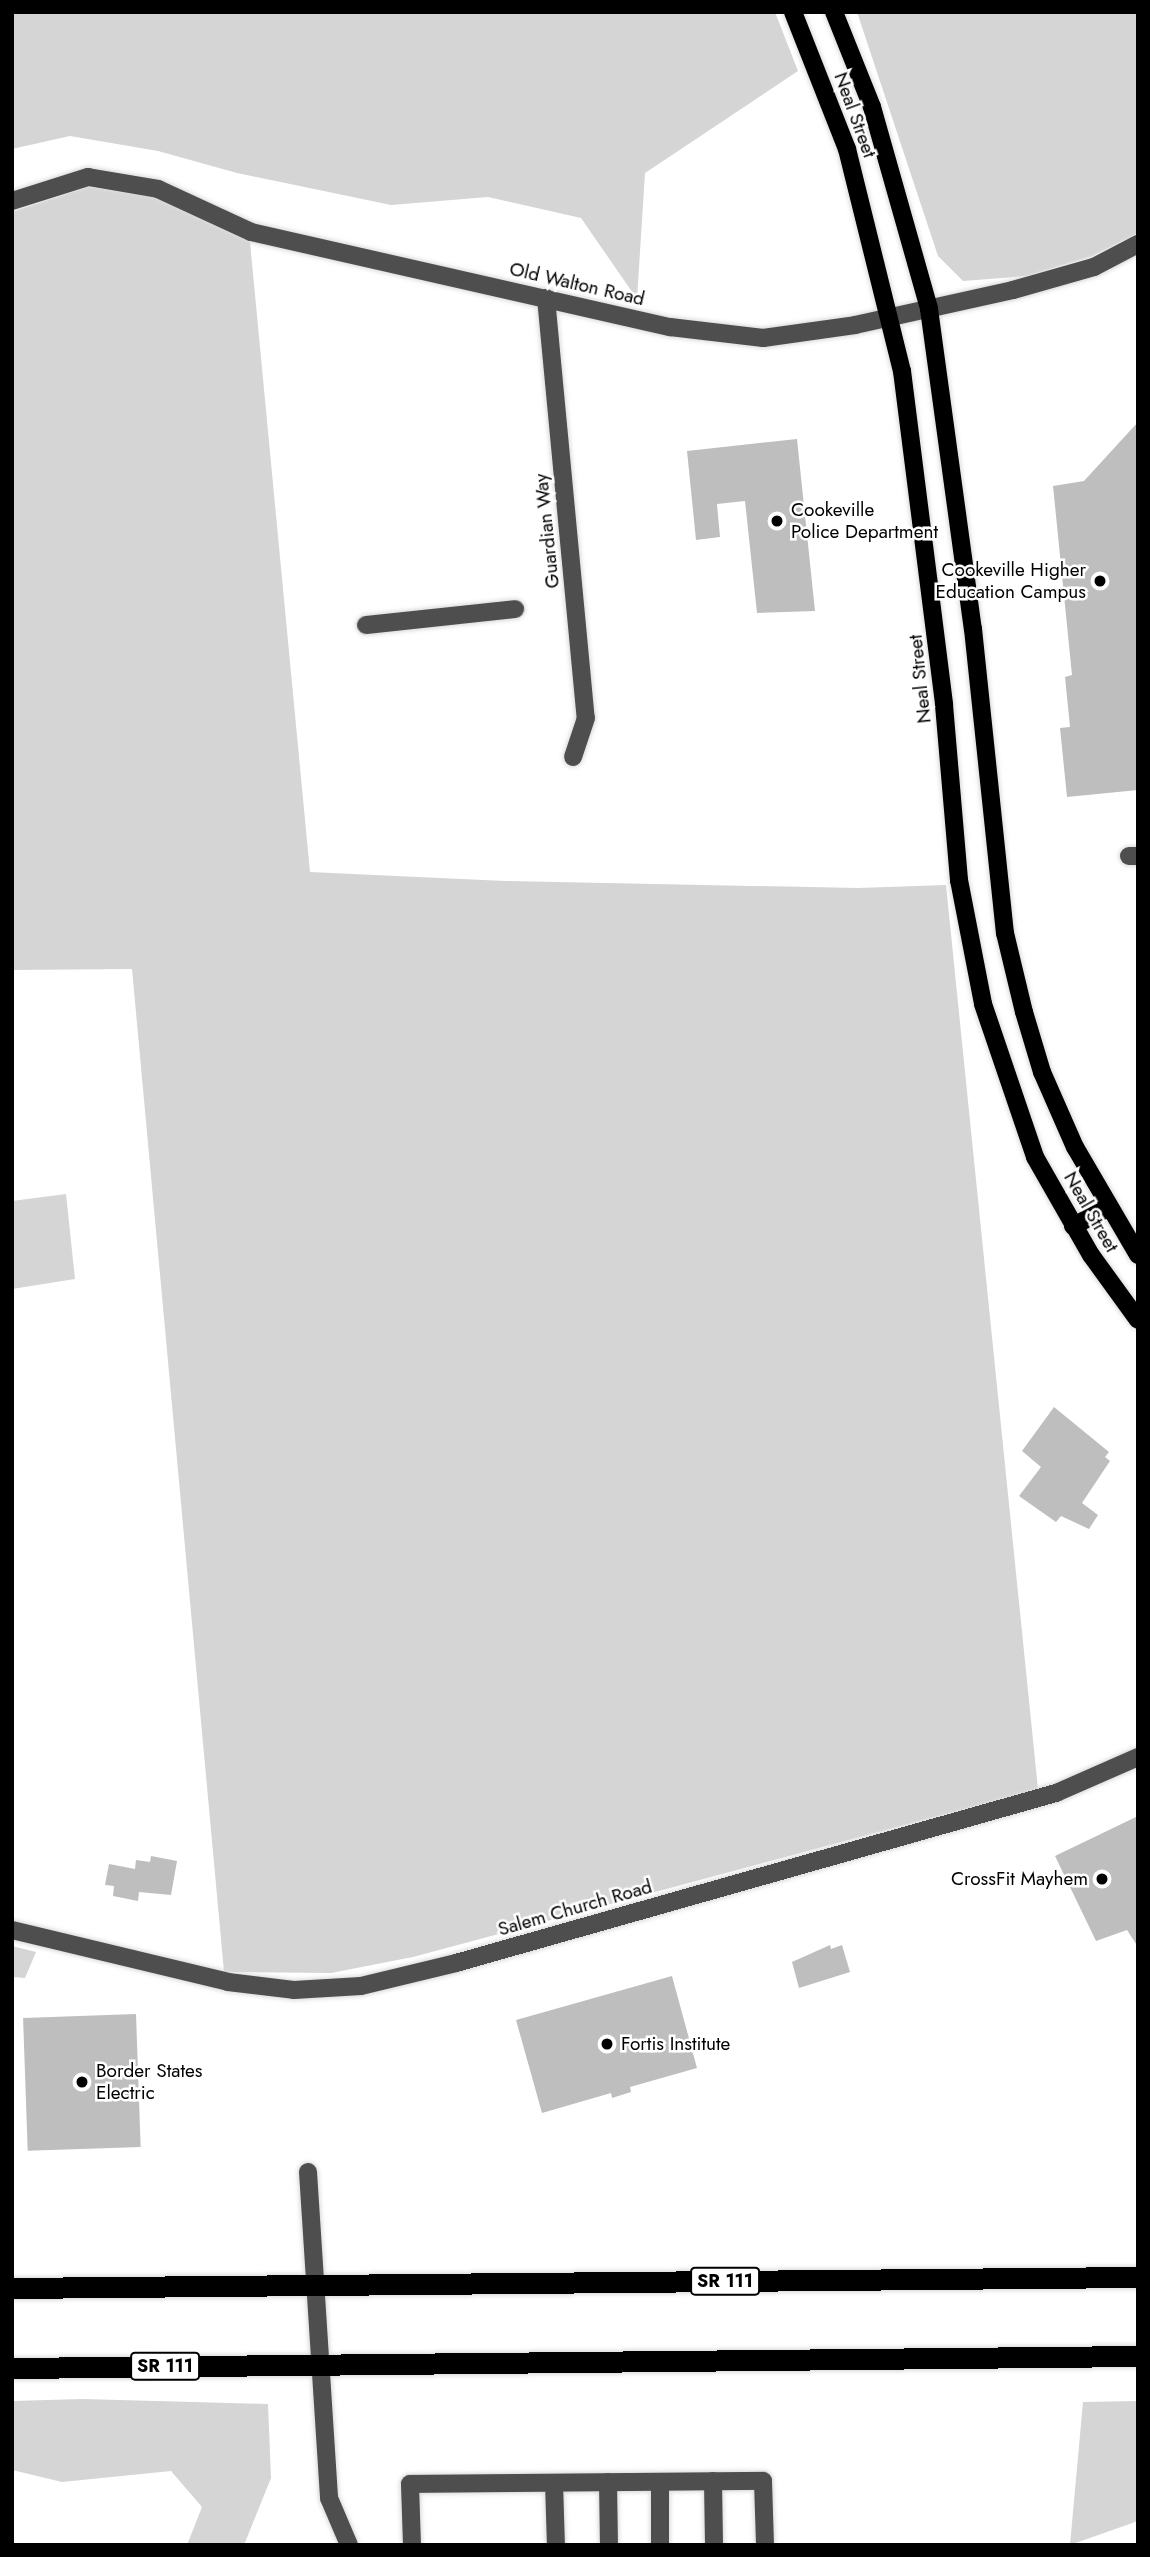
<!DOCTYPE html>
<style>
body{margin:0}
#map{position:relative;width:1150px;height:2557px;overflow:hidden;background:#fff;font-family:Jost,sans-serif}
div>[style]{position:absolute}
.green>*{inset:0;background:#d5d5d5}
.building>*{inset:0;background:#bebebe;transform-origin:0 0}
.roads{filter:drop-shadow(0 0 2px #dbdbdb) drop-shadow(0 0 2px #dbdbdb)}
.minor>*{height:18px;margin:-9px;padding:0 9px;transform-origin:9px;border-radius:9px;background:#4e4e4e}
.major>*{height:18px;margin:-9px;padding:0 9px;transform-origin:9px;border-radius:9px;background:#000}
.highway>*{height:21px;margin:-10.5px;padding:0 10.5px;transform-origin:10.5px;border-radius:10.5px;background:#000}
.dots>*{width:19px;height:19px;translate:-50% -50%;box-sizing:border-box;border:4px solid #fff;border-radius:50%}
span{translate:-50% -50%;white-space:nowrap;text-align:center;line-height:1.15;-webkit-text-stroke:5px #fff;paint-order:stroke}
.shield-label span{padding:2px 5px;background:#fff;border:2px solid;border-radius:5px;-webkit-text-stroke-width:0}
.shield-label{font-size:18px;color:#000;font-weight:700}
.street-label{font-size:19px;color:#000}
.poi-label{font-size:19px;color:#000}
.left{translate:0 -50%;text-align:left}
.right{translate:-100% -50%;text-align:right}
.frame{position:absolute;inset:0;border:14px solid #000;pointer-events:none}
</style>
<div id="map">
<div class="green">
<i style="clip-path:polygon(12px 12px,775px 12px,798px 71px,645px 173px,637px 299px,581px 218px,488px 197px,391px 205px,237px 173px,158px 151px,70px 136px,12px 149px)"></i>
<i style="clip-path:polygon(857px 12px,1138px 12px,1138px 233px,1092px 256px,1026px 276px,963px 281px,938px 256px)"></i>
<i style="clip-path:polygon(88px 187px,157px 197px,250px 242px,310px 872px,505px 881px,858px 888px,946px 885px,1038px 1789px,413px 1957px,331px 1973px,224px 1972px,132px 969px,12px 970px,12px 212px)"></i>
<i style="clip-path:polygon(66px 1194px,75px 1279px,12px 1289px,12px 1201px)"></i>
<i style="clip-path:polygon(12px 1946px,36px 1952px,25px 1978px,12px 1977px)"></i>
<i style="clip-path:polygon(83px 2399px,268px 2404px,271px 2478px,244px 2545px,187px 2545px,202px 2507px,171px 2471px,62px 2482px,12px 2470px,12px 2401px)"></i>
<i style="clip-path:polygon(1138px 2401px,1138px 2521px,1070px 2545px,1083px 2402px)"></i>
</div>
<div class="building">
<i style="clip-path:polygon(1138px 422px,1138px 790px,1067px 797px,1060px 728px,1070px 727px,1065px 677px,1072px 675px,1053px 486px,1084px 481px)"></i>
<i style="clip-path:polygon(797px 439px,815px 611px,757px 613px,745px 501px,717px 504px,720px 537px,696px 540px,687px 451px)"></i>
<i style="clip-path:polygon(1054px 1407px,1109px 1452px,1105px 1457px,1110px 1461px,1082px 1503px,1098px 1515px,1089px 1529px,1061px 1516px,1056px 1522px,1019px 1496px,1041px 1467px,1022px 1451px)"></i>
<i style="clip-path:polygon(1138px 1816px,1138px 1947px,1127px 1930px,1096px 1941px,1055px 1856px)"></i>
<i style="clip-path:polygon(151px 1856px,177px 1861px,171px 1895px,139px 1892px,138px 1901px,113px 1896px,114px 1886px,105px 1885px,109px 1864px,135px 1869px,136px 1860px,150px 1862px)"></i>
<i style="clip-path:polygon(830px 1945px,831px 1949px,842px 1945px,850px 1972px,799px 1988px,792px 1962px)"></i>
<i style="clip-path:polygon(672px 1976px,697px 2068px,630px 2087px,631px 2092px,612px 2098px,611px 2093px,542px 2113px,516px 2020px)"></i>
<i style="left:136px;top:2014px;width:133px;height:113px;rotate:88deg"></i>
</div>
<div class="roads">
<div class="minor">
<i style="left:12px;top:201px;width:80px;rotate:-17.5deg"></i>
<i style="left:88px;top:177px;width:71px;rotate:9.7deg"></i>
<i style="left:158px;top:189px;width:102px;rotate:24.8deg"></i>
<i style="left:251px;top:232px;width:430px;rotate:12.8deg"></i>
<i style="left:670px;top:327px;width:94px;rotate:6.7deg"></i>
<i style="left:763px;top:338px;width:93px;rotate:-8deg"></i>
<i style="left:855px;top:325px;width:162px;rotate:-12.5deg"></i>
<i style="left:1013px;top:290px;width:84px;rotate:-15.9deg"></i>
<i style="left:1094px;top:267px;width:50px;rotate:-27.6deg"></i>
<i style="left:546px;top:298px;width:422px;rotate:84.6deg"></i>
<i style="left:586px;top:718px;width:41px;rotate:108.4deg"></i>
<i style="left:366px;top:625px;width:150px;rotate:-6.1deg"></i>
<i style="left:1129px;top:856px;width:9px"></i>
<i style="left:12px;top:1930px;width:222px;rotate:13.5deg"></i>
<i style="left:228px;top:1982px;width:66px;rotate:6.9deg"></i>
<i style="left:294px;top:1990px;width:67px;rotate:-3.4deg"></i>
<i style="left:361px;top:1986px;width:98px;rotate:-13.6deg"></i>
<i style="left:456px;top:1963px;width:624px;rotate:-15.82deg"></i>
<i style="left:1056px;top:1793px;width:90px;rotate:-23.7deg"></i>
<i style="left:308px;top:2172px;width:327px;rotate:86.3deg"></i>
<i style="left:329px;top:2498px;width:51px;rotate:66.9deg"></i>
<i style="left:713px;top:2481px;width:64px;rotate:89.1deg"></i>
<i style="left:608px;top:2482px;width:63px;rotate:89.1deg"></i>
<i style="left:660px;top:2482px;width:63px;rotate:90deg"></i>
<i style="left:554px;top:2483px;width:62px;rotate:88.2deg"></i>
<i style="left:412px;top:2545px;width:61px;rotate:-91.9deg"></i>
<i style="left:410px;top:2484px;width:353px;rotate:-0.5deg"></i>
<i style="left:763px;top:2481px;width:64px;rotate:88.2deg"></i>
</div>
<div class="major">
<i style="left:793px;top:12px;width:147px;rotate:68.5deg"></i>
<i style="left:847px;top:149px;width:229px;rotate:76.1deg"></i>
<i style="left:902px;top:371px;width:337px;rotate:82.8deg"></i>
<i style="left:944px;top:705px;width:176px;rotate:85.1deg"></i>
<i style="left:959px;top:880px;width:126px;rotate:79deg"></i>
<i style="left:983px;top:1004px;width:162px;rotate:71.2deg"></i>
<i style="left:1035px;top:1157px;width:113px;rotate:60.3deg"></i>
<i style="left:1091px;top:1255px;width:80px;rotate:54.1deg"></i>
<i style="left:834px;top:12px;width:102px;rotate:68.2deg"></i>
<i style="left:872px;top:107px;width:210px;rotate:74.2deg"></i>
<i style="left:929px;top:309px;width:323px;rotate:82.2deg"></i>
<i style="left:973px;top:629px;width:306px;rotate:84deg"></i>
<i style="left:1005px;top:933px;width:81px;rotate:76.5deg"></i>
<i style="left:1024px;top:1012px;width:63px;rotate:73.3deg"></i>
<i style="left:1042px;top:1072px;width:82px;rotate:66.3deg"></i>
<i style="left:1075px;top:1147px;width:125px;rotate:59.7deg"></i>
<i style="left:1073px;top:1226px;width:39px;rotate:-27deg"></i>
</div>
<div class="highway">
<i style="left:12px;top:2288px;width:1126px;rotate:-0.56deg"></i>
<i style="left:12px;top:2368px;width:1126px;rotate:-0.61deg"></i>
</div>
</div>
<div class="dots">
<i style="left:777px;top:521px;background:#000"></i>
<i style="left:1100px;top:581px;background:#000"></i>
<i style="left:1102px;top:1879px;background:#000"></i>
<i style="left:607px;top:2044px;background:#000"></i>
<i style="left:82px;top:2082px;background:#000"></i>
</div>
<div class="shield-label">
<span style="left:725px;top:2281px">SR 111</span>
<span style="left:165px;top:2366px">SR 111</span>
</div>
<div class="street-label">
<span style="left:855px;top:115px;rotate:70deg">Neal Street</span>
<span style="left:577px;top:284px;rotate:13deg">Old Walton Road</span>
<span style="left:547px;top:531px;rotate:-96deg">Guardian Way</span>
<span style="left:920px;top:679px;rotate:-96deg">Neal Street</span>
<span style="left:1091px;top:1212px;rotate:60deg">Neal Street</span>
<span style="left:575px;top:1908px;rotate:-16deg">Salem Church Road</span>
</div>
<div class="poi-label">
<span class="left" style="left:791px;top:521px">Cookeville<br>Police Department</span>
<span class="right" style="left:1086px;top:581px">Cookeville Higher<br>Education Campus</span>
<span class="right" style="left:1088px;top:1879px">CrossFit Mayhem</span>
<span class="left" style="left:621px;top:2044px">Fortis Institute</span>
<span class="left" style="left:96px;top:2082px">Border States<br>Electric</span>
</div>
<div class="frame"></div>
</div>
